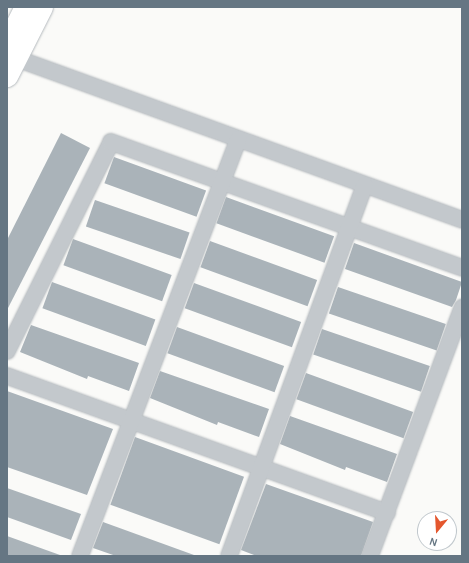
<!DOCTYPE html>
<style>
body{margin:0}
#map{position:relative;width:469px;height:563px;overflow:hidden;background:#fafaf8;font-family:Karla,sans-serif}
div>[style]{position:absolute}
.building>*{inset:0;background:#aab3b9;transform-origin:0 0}
.roads{filter:drop-shadow(0 0 1px #b5babe) drop-shadow(0 0 1px #b5babe)}
.minor>*{height:16px;margin:-8px;padding:0 8px;transform-origin:8px;border-radius:8px;background:#c3c8cc}
.major>*{height:21px;margin:-10.5px;padding:0 10.5px;transform-origin:10.5px;border-radius:10.5px;background:#fff}
span{translate:-50% -50%;white-space:nowrap;text-align:center;line-height:1.15;-webkit-text-stroke:4px #fff;paint-order:stroke}
.frame{position:absolute;inset:0;border:8px solid #657683;pointer-events:none}
.north{position:absolute;left:417px;top:511px;width:40px;height:40px;box-sizing:border-box;background:#fff;border:1px solid #c1c8cd;border-radius:50%;rotate:198deg;font-size:11px;font-weight:700;line-height:16px;text-align:center;color:#657683}
.north::after{content:'';display:block;margin:auto;width:14px;height:18px;background:#e4572e;clip-path:polygon(50% 0,100% 100%,50% 72%,0 100%)}
</style>
<div id="map">
<div class="building">
<i style="clip-path:polygon(61px 133px,90px 148px,7px 310px,7px 240px)"></i>
<i style="left:114px;top:157px;width:98px;height:28px;rotate:20deg"></i>
<i style="left:226px;top:197px;width:115px;height:28px;rotate:20deg"></i>
<i style="left:95px;top:200px;width:100px;height:28px;rotate:19deg"></i>
<i style="left:73px;top:239px;width:105px;height:28px;rotate:20deg"></i>
<i style="left:210px;top:241px;width:114px;height:28px;rotate:20deg"></i>
<i style="clip-path:polygon(354px 243px,462px 282px,456px 300px,452px 307px,345px 269px)"></i>
<i style="left:52px;top:282px;width:110px;height:28px;rotate:20deg"></i>
<i style="left:194px;top:283px;width:114px;height:27px;rotate:20deg"></i>
<i style="left:338px;top:287px;width:114px;height:28px;rotate:19deg"></i>
<i style="clip-path:polygon(31px 325px,139px 363px,129px 391px,88px 376px,87px 379px,20px 352px)"></i>
<i style="left:177px;top:327px;width:114px;height:28px;rotate:20deg"></i>
<i style="left:322px;top:329px;width:114px;height:27px;rotate:19deg"></i>
<i style="clip-path:polygon(160px 371px,269px 409px,259px 437px,218px 422px,217px 425px,150px 398px)"></i>
<i style="left:306px;top:373px;width:114px;height:28px;rotate:20deg"></i>
<i style="clip-path:polygon(7px 391px,113px 429px,87px 495px,7px 467px)"></i>
<i style="clip-path:polygon(290px 416px,397px 454px,387px 482px,346px 467px,345px 470px,280px 444px)"></i>
<i style="left:135px;top:437px;width:116px;height:72px;rotate:20deg"></i>
<i style="clip-path:polygon(266px 484px,373px 522px,361px 556px,257px 556px,241px 550px)"></i>
<i style="clip-path:polygon(7px 488px,81px 514px,71px 540px,7px 517px)"></i>
<i style="clip-path:polygon(103px 522px,194px 555px,194px 556px,116px 556px,93px 548px)"></i>
<i style="clip-path:polygon(7px 536px,60px 555px,60px 556px,7px 556px)"></i>
</div>
<div class="roads">
<div class="minor">
<i style="left:7px;top:55px;width:484px;rotate:19.9deg"></i>
<i style="left:7px;top:351px;width:233px;rotate:-63.5deg"></i>
<i style="left:111px;top:142px;width:373px;rotate:19.7deg"></i>
<i style="left:7px;top:376px;width:404px;rotate:19.8deg"></i>
<i style="left:80px;top:556px;width:446px;rotate:-69.2deg"></i>
<i style="left:229px;top:556px;width:395px;rotate:-69.9deg"></i>
<i style="left:370px;top:556px;width:265px;rotate:-69.6deg"></i>
</div>
<div class="major">
<i style="left:7px;top:42px;width:39px;rotate:-63deg"></i>
<i style="left:7px;top:76px;width:77px;rotate:-63.1deg"></i>
</div>
</div>
<div class="frame"></div>
<div class="north">N</div>
</div>
